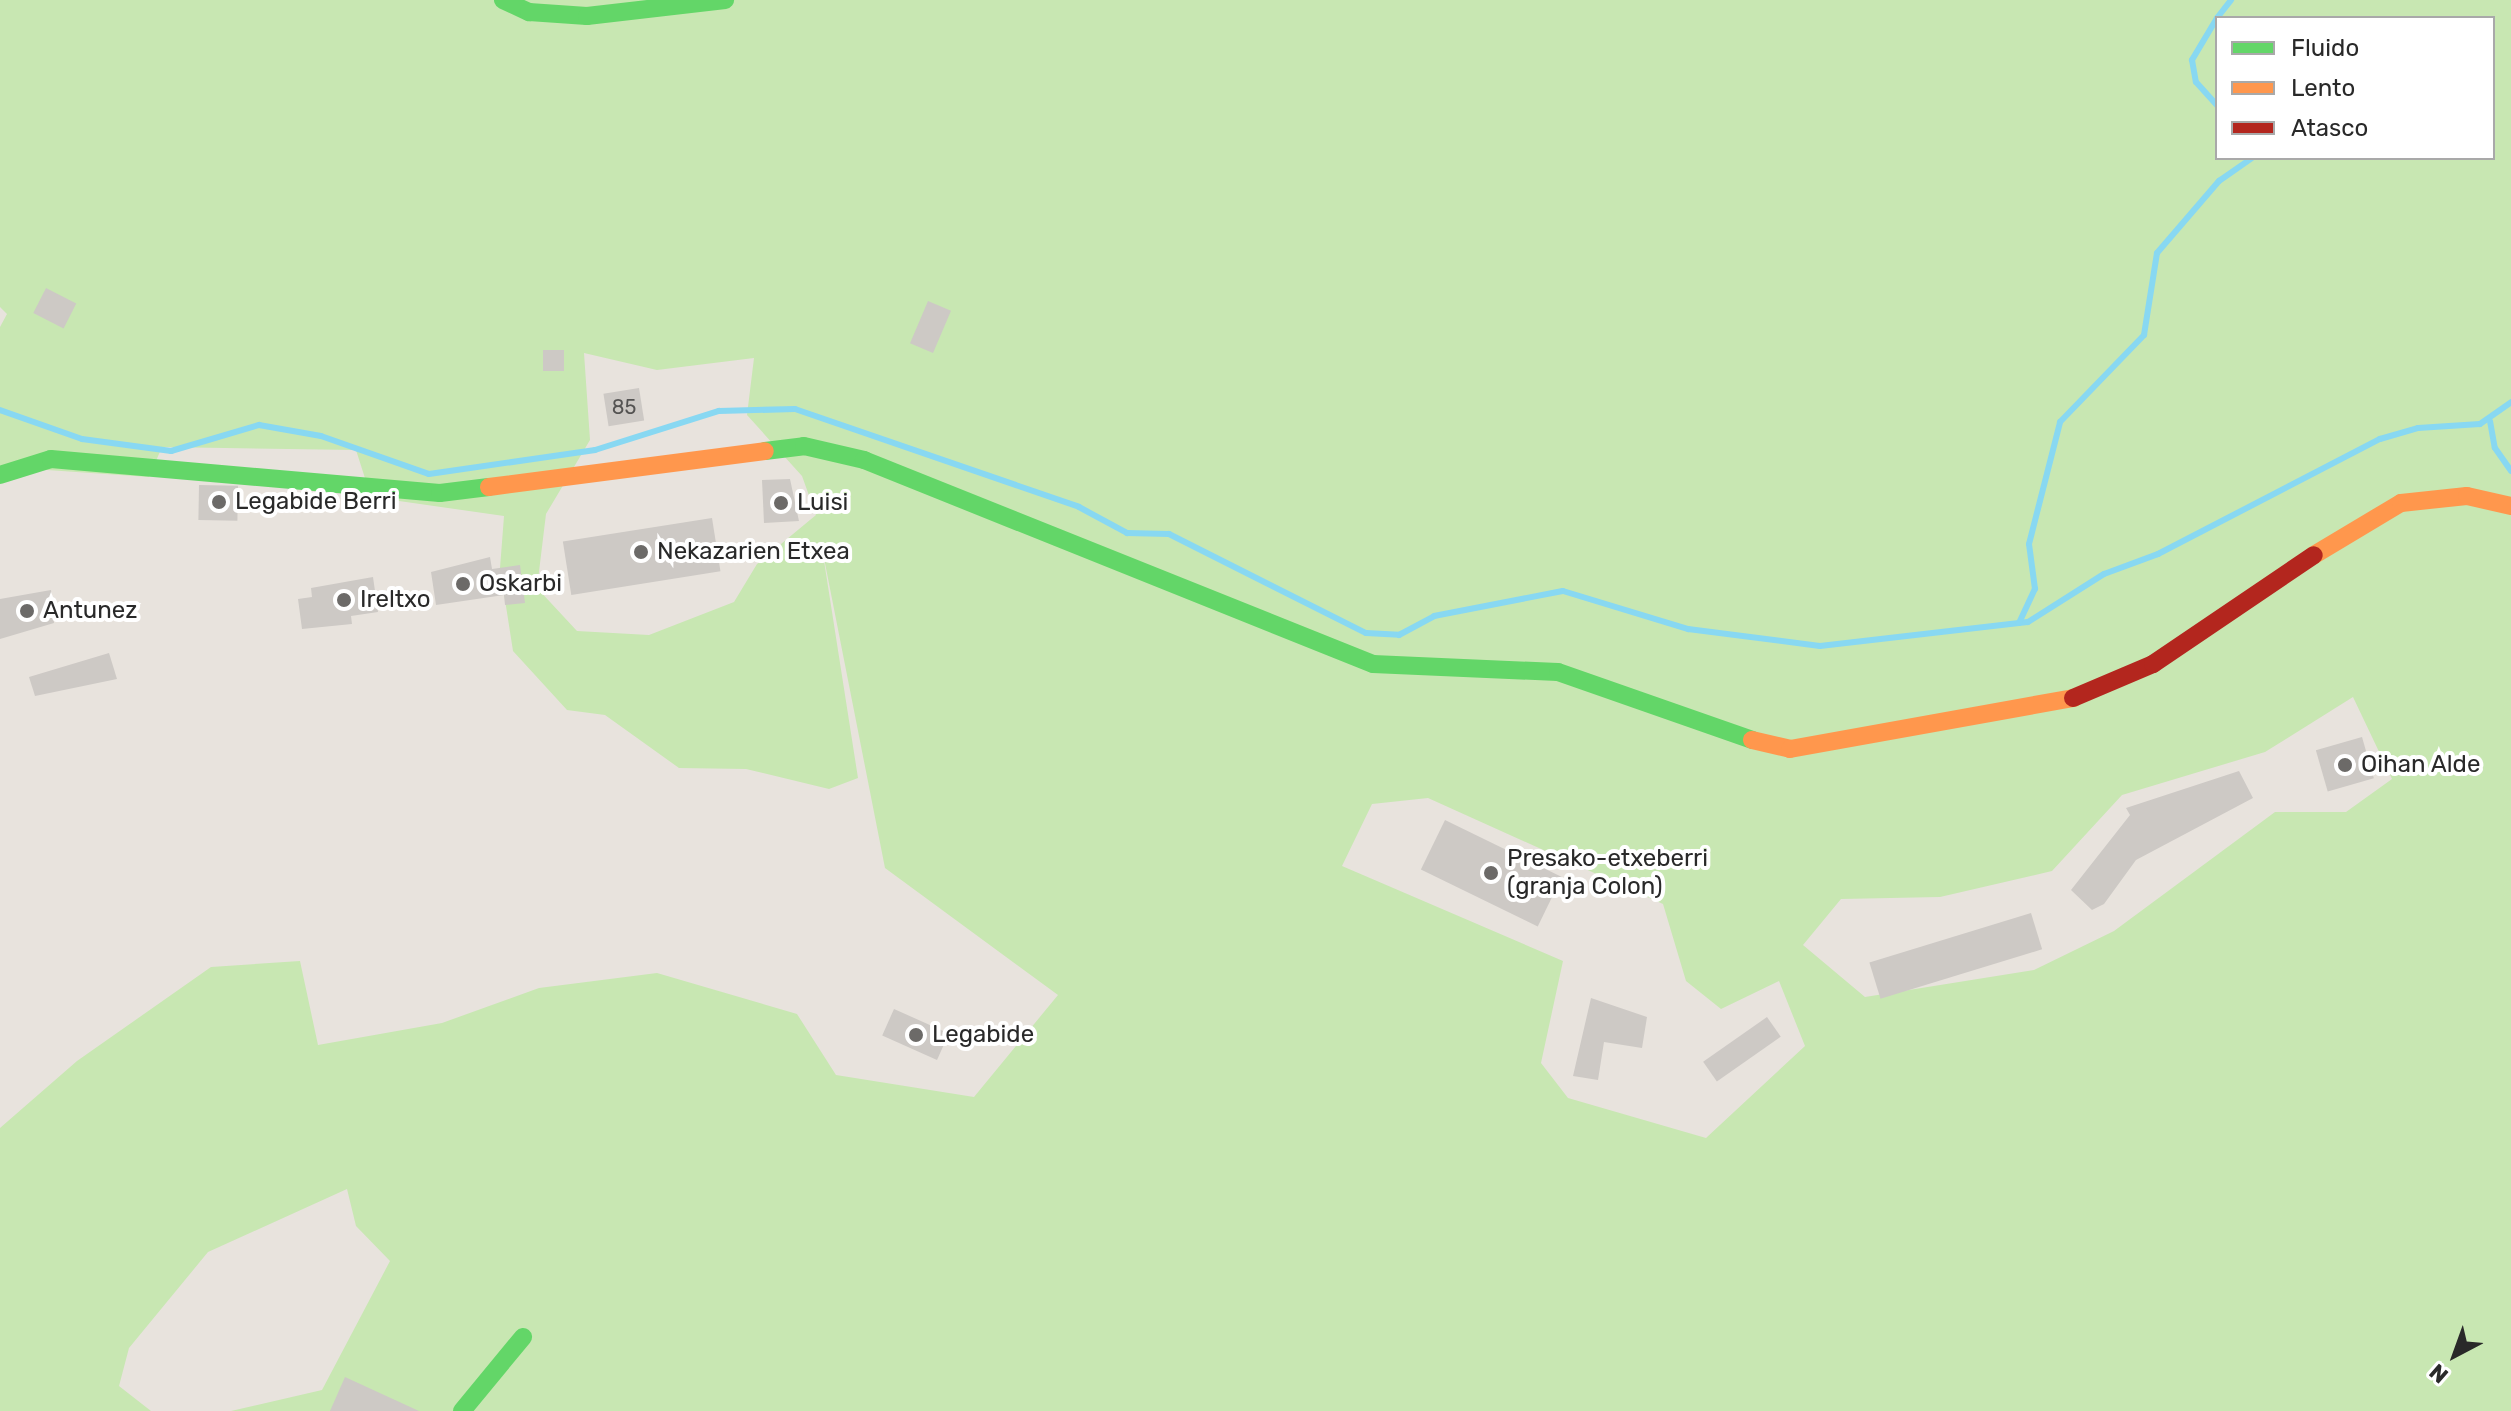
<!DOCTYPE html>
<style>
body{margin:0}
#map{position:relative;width:2511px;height:1411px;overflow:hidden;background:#e8e3dd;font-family:Rubik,sans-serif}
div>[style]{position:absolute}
.green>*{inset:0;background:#c8e7b2}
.stream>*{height:6px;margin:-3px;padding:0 3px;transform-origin:3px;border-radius:3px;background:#88d8f2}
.building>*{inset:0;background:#cdc9c5;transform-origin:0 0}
.fast>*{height:18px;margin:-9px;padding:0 9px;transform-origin:9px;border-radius:9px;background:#63d668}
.slow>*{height:18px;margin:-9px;padding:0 9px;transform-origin:9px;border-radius:9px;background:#ff974d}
.jam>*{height:18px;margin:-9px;padding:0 9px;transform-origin:9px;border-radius:9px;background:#b3261e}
.dots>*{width:22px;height:22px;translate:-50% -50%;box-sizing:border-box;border:4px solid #fff;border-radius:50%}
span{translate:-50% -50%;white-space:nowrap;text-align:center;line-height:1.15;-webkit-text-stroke:8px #fff;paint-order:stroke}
.number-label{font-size:20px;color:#545352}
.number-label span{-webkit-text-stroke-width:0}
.poi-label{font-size:24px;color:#292929}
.left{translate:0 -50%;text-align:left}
.legend{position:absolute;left:2215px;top:16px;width:280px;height:144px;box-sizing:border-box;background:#fff;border:2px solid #a9a9a9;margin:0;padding:10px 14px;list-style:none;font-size:24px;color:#292929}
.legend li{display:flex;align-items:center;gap:16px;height:40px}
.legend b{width:40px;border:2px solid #a9a9a9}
.north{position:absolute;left:2415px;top:1315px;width:80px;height:80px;-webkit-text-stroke:6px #fff;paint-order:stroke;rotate:221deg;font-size:22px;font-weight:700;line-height:32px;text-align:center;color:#292929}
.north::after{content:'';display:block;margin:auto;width:28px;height:36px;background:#292929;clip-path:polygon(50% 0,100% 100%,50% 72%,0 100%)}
</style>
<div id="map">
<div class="green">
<i style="clip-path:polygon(evenodd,0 0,2511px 0,2511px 1411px,231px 1411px,322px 1390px,390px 1261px,356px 1226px,347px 1189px,208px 1252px,129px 1348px,119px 1386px,151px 1411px,0 1411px,0 1128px,77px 1061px,211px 967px,300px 961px,318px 1045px,442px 1023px,539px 988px,657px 973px,797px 1014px,836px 1075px,974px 1097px,1058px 995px,885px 868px,822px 548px,858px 778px,829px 789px,746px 769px,679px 768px,605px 715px,567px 710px,513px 651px,500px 568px,504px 516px,371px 497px,356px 450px,162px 447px,149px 477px,18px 468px,0 476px,0 327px,7px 314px,0 307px,0 0,2217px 18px,2493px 18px,2493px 158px,2217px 158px,2217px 18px,0 0,584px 353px,657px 370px,754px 358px,747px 415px,802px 476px,816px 515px,757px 564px,734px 602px,649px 635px,577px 631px,537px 588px,546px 514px,590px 440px,584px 353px,0 0,2353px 697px,2392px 779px,2346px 812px,2275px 812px,2114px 931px,2034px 970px,1865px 997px,1803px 945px,1841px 899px,1940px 897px,2052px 871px,2122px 795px,2265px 752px,2353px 697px,0 0,1428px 798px,1663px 904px,1686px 981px,1721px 1009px,1779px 981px,1805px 1046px,1706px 1138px,1568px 1098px,1541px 1063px,1563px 961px,1342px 866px,1372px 804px,1428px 798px)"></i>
</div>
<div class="stream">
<i style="left:2217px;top:18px;width:49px;rotate:120.8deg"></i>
<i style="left:2192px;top:60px;width:22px;rotate:80deg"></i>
<i style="left:2196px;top:82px;width:31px;rotate:48deg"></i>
<i style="left:2217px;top:18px;width:23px;rotate:-52deg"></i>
<i style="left:0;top:410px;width:87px;rotate:19.5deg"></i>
<i style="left:82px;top:439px;width:90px;rotate:7.7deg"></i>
<i style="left:171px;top:451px;width:92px;rotate:-16.5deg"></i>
<i style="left:259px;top:425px;width:63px;rotate:10.1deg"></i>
<i style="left:321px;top:436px;width:114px;rotate:19.4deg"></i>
<i style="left:429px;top:474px;width:168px;rotate:-8.2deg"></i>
<i style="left:595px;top:450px;width:130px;rotate:-17.5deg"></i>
<i style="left:719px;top:411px;width:76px;rotate:-1.5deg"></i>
<i style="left:795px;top:409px;width:300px;rotate:19deg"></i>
<i style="left:1079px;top:507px;width:55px;rotate:28.4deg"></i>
<i style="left:1127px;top:533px;width:42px;rotate:1.4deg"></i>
<i style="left:1169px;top:534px;width:220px;rotate:26.7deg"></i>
<i style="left:1366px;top:633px;width:33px;rotate:3deg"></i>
<i style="left:1399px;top:635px;width:40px;rotate:-28deg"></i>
<i style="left:1434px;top:616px;width:131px;rotate:-11deg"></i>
<i style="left:1563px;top:591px;width:131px;rotate:16.9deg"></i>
<i style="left:1688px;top:629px;width:133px;rotate:7.3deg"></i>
<i style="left:1820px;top:646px;width:209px;rotate:-6.6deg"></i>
<i style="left:2028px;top:622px;width:90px;rotate:-32.3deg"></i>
<i style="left:2104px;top:574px;width:58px;rotate:-20.3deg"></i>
<i style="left:2158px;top:554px;width:250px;rotate:-27.4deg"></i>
<i style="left:2380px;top:439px;width:40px;rotate:-16deg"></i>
<i style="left:2418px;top:428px;width:62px;rotate:-3.7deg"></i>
<i style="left:2480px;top:424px;width:38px;rotate:-35deg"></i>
<i style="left:2490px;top:421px;width:27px;rotate:80deg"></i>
<i style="left:2495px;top:448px;width:28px;rotate:55deg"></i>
<i style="left:2019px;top:623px;width:38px;rotate:-65deg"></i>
<i style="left:2035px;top:589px;width:45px;rotate:-97.6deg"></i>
<i style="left:2029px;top:544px;width:126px;rotate:-75.7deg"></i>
<i style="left:2060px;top:422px;width:121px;rotate:-46deg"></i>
<i style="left:2144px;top:335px;width:83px;rotate:-81deg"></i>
<i style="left:2157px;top:253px;width:95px;rotate:-49.3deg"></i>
<i style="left:2219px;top:181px;width:40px;rotate:-34.9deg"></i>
</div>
<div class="building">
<i style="left:46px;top:288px;width:34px;height:28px;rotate:27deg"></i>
<i style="left:928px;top:301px;width:25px;height:46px;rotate:23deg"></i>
<i style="left:543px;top:350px;width:21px;height:21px"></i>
<i style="left:639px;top:388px;width:33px;height:36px;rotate:81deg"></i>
<i style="clip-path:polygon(790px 479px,799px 521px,764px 523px,762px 480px)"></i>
<i style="left:199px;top:485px;width:39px;height:35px;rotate:1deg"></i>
<i style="left:712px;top:518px;width:54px;height:151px;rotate:81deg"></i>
<i style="clip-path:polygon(490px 557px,492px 569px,520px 565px,525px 603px,505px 605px,504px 595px,436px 605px,431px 572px)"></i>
<i style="clip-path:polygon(373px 577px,378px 612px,351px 616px,352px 624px,302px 629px,298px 599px,312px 597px,311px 588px)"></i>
<i style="clip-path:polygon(51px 590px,54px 623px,0 639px,0 599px)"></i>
<i style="clip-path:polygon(109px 653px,117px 679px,35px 696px,29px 677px)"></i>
<i style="left:2362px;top:737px;width:43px;height:48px;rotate:74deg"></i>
<i style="clip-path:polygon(2239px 771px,2253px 798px,2136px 860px,2104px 904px,2092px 910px,2071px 890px,2130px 815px,2126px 808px)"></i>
<i style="left:1445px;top:820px;width:130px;height:55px;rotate:26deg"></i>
<i style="left:2031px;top:913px;width:38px;height:169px;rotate:73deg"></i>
<i style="clip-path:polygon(1591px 998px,1647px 1017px,1642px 1048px,1604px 1042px,1598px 1080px,1573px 1076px)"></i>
<i style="left:894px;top:1009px;width:60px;height:29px;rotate:24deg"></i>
<i style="left:1767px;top:1017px;width:24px;height:78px;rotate:55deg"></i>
<i style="clip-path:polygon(345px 1377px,419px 1411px,330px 1411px)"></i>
</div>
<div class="fast">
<i style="left:503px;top:0;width:29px;rotate:25deg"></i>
<i style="left:529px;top:12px;width:58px;rotate:3.9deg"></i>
<i style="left:587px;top:16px;width:139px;rotate:-6.6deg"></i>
<i style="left:765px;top:451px;width:39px;rotate:-7deg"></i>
<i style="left:804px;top:446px;width:62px;rotate:13.1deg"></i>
<i style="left:864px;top:460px;width:548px;rotate:21.84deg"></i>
<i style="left:1373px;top:664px;width:185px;rotate:2.5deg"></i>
<i style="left:1558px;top:672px;width:206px;rotate:19.3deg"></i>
<i style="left:0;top:475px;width:53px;rotate:-17.4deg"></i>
<i style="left:51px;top:459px;width:390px;rotate:5deg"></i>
<i style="left:440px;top:493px;width:49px;rotate:-7deg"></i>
<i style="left:462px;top:1411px;width:96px;rotate:-50.5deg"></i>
</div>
<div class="slow">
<i style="left:489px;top:487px;width:278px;rotate:-7.4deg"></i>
<i style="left:2314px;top:555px;width:101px;rotate:-30.9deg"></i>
<i style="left:2401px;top:503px;width:66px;rotate:-6.1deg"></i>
<i style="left:2467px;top:496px;width:45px;rotate:12.8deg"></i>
<i style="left:1752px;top:740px;width:39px;rotate:13deg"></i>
<i style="left:1790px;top:749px;width:288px;rotate:-10.2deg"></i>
</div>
<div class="jam">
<i style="left:2073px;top:698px;width:87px;rotate:-23deg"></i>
<i style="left:2153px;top:664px;width:194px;rotate:-34.1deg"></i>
</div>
<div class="dots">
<i style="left:219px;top:502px;background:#6c6a68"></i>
<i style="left:781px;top:503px;background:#6c6a68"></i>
<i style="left:641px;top:552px;background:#6c6a68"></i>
<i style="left:463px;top:584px;background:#6c6a68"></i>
<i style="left:344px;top:600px;background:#6c6a68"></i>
<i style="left:27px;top:611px;background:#6c6a68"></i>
<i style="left:2345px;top:765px;background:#6c6a68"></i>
<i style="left:1491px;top:873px;background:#6c6a68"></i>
<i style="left:916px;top:1035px;background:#6c6a68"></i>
</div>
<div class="number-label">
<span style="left:624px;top:407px">85</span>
</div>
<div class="poi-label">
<span class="left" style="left:235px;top:502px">Legabide Berri</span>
<span class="left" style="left:797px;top:503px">Luisi</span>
<span class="left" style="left:657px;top:552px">Nekazarien Etxea</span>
<span class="left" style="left:479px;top:584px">Oskarbi</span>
<span class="left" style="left:360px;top:600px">Ireltxo</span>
<span class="left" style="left:43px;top:611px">Antunez</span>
<span class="left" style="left:2361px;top:765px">Oihan Alde</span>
<span class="left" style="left:1507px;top:873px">Presako-etxeberri<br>(granja Colon)</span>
<span class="left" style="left:932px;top:1035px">Legabide</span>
</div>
<ul class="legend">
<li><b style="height:10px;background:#63d668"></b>Fluido</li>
<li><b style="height:10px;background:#ff974d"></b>Lento</li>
<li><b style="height:10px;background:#b3261e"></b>Atasco</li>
</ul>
<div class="north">N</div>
</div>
